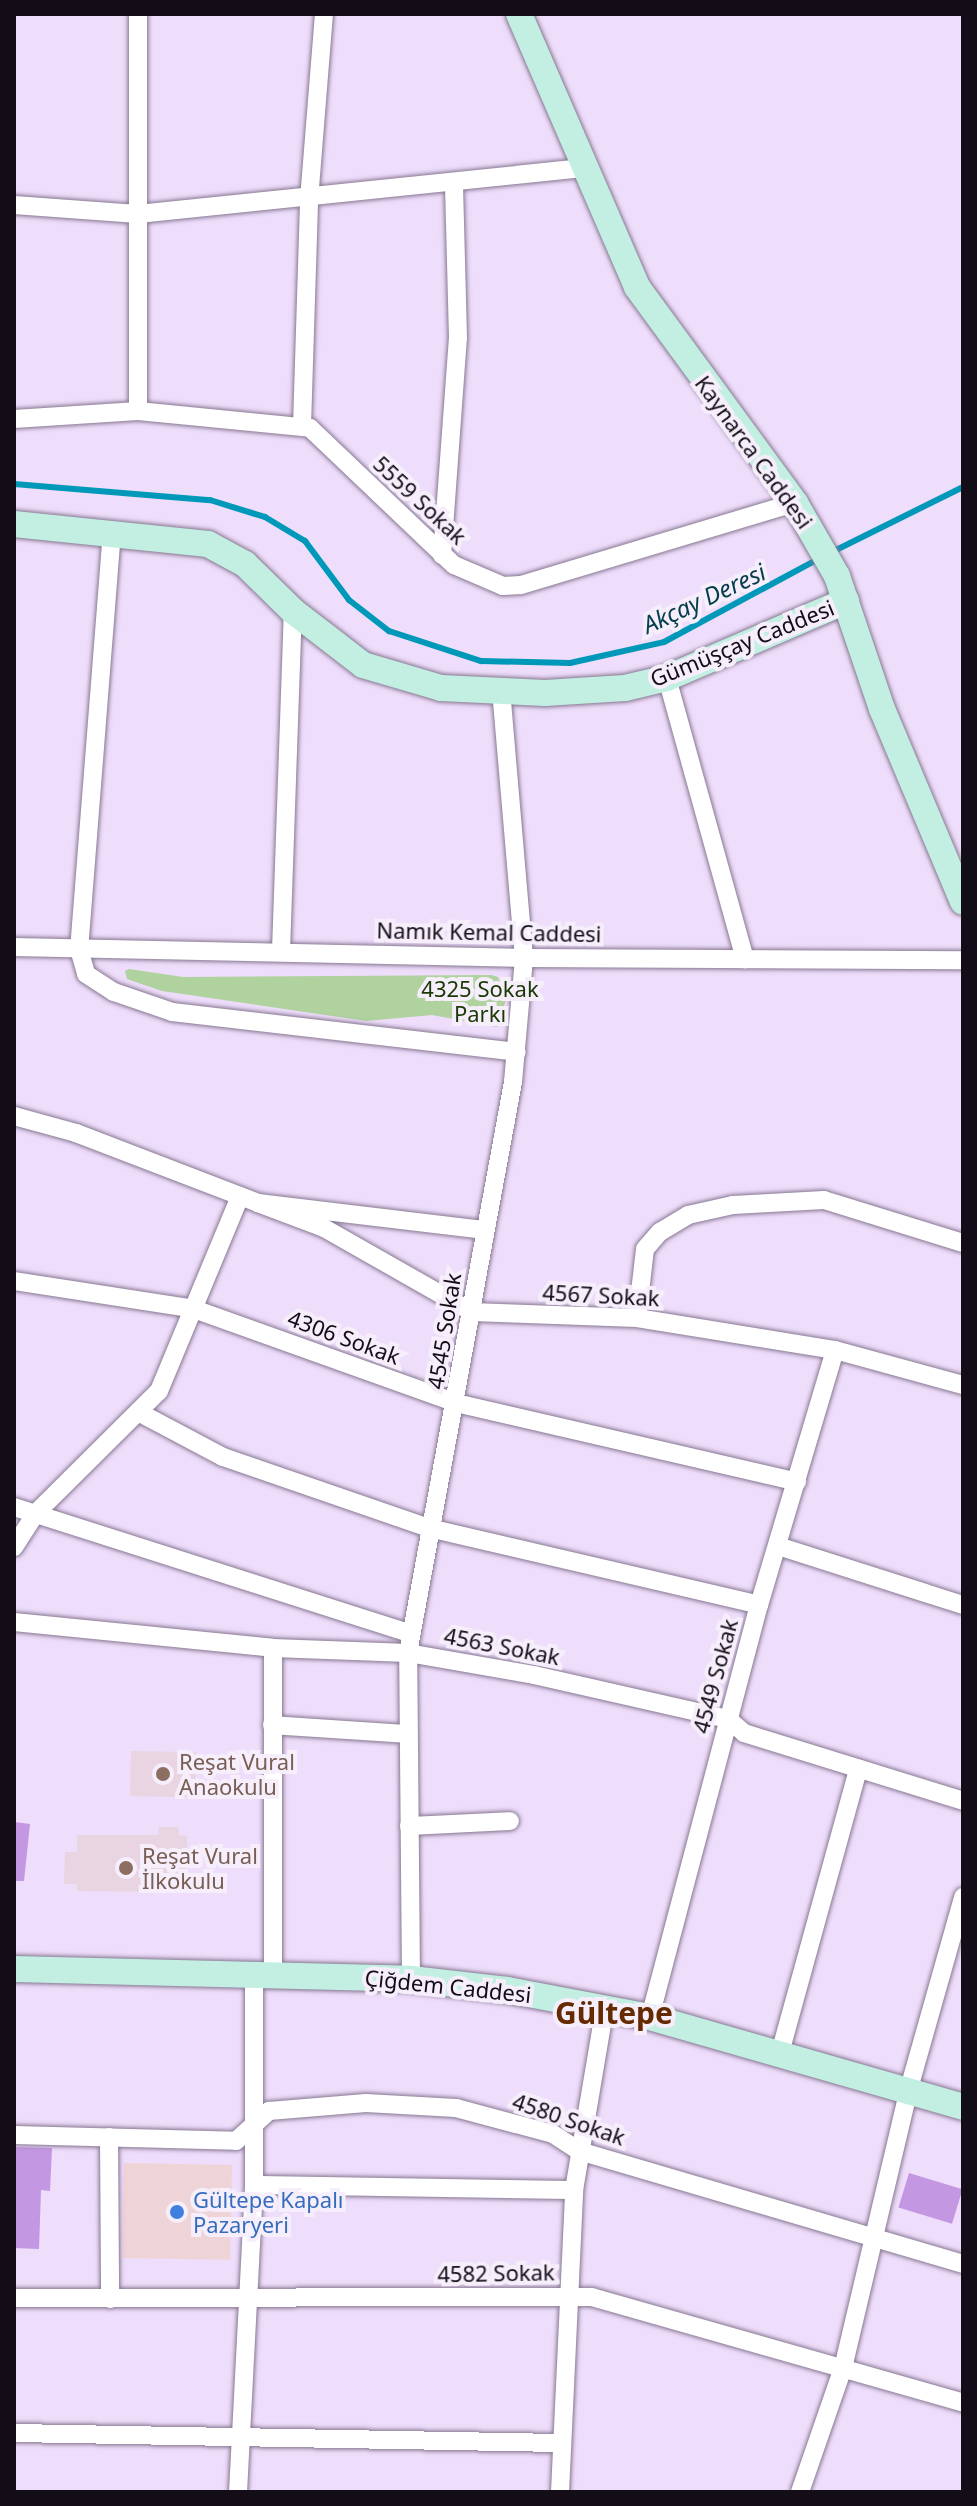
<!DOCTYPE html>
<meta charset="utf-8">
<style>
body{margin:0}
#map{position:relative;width:977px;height:2506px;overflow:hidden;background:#eeddfb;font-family:"Noto Sans",sans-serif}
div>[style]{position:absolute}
.commercial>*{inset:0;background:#eed3d7;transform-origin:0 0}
.education>*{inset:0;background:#e9d4e2;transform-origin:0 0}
.green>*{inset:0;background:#afd29e}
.stream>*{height:6px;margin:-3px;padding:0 3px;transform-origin:3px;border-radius:3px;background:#0098b8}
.building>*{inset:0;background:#c397e2;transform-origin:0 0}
.roads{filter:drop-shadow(0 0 2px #877892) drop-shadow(0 0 2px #877892)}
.street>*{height:18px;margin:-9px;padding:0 9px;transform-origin:9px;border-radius:9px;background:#fff}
.secondary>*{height:26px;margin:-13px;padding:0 13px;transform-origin:13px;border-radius:13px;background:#c2efe1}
.dots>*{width:22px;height:22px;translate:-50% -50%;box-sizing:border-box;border:4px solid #f6effb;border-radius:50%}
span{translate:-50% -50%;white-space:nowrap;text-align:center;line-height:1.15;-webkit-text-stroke:8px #f6effb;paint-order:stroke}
.street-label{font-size:22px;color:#130d17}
.park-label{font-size:22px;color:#193803}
.education-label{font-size:22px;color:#785e54}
.left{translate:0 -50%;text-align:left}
.shop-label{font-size:22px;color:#366cbe}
.water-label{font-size:24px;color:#053d4b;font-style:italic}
.district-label{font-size:30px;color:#662a00;font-weight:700}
.frame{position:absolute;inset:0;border:16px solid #130d17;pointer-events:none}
</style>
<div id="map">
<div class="commercial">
<i style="left:124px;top:2163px;width:108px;height:95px;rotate:1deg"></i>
</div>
<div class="education">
<i style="left:131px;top:1751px;width:65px;height:45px;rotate:1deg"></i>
<i style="clip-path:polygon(159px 1827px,178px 1827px,179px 1835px,187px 1836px,187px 1884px,165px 1884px,165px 1892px,77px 1891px,77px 1884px,64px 1884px,65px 1852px,77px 1852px,77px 1835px,158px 1835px)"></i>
</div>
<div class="green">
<i style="clip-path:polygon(129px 969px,183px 977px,491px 975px,498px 977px,506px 1000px,497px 1027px,432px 1015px,366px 1021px,162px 991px,127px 979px,125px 971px)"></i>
</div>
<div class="stream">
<i style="left:14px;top:484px;width:197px;rotate:4.7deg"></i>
<i style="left:210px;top:500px;width:58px;rotate:17.2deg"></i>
<i style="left:265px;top:517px;width:47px;rotate:31deg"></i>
<i style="left:305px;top:541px;width:74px;rotate:53.3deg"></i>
<i style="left:349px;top:600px;width:51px;rotate:37.8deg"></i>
<i style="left:389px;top:631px;width:97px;rotate:18.1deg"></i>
<i style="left:481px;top:661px;width:89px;rotate:1.3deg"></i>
<i style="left:570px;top:663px;width:96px;rotate:-12.6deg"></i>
<i style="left:664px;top:642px;width:177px;rotate:-28.3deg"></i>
<i style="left:830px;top:553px;width:148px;rotate:-26.4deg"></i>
</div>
<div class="building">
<i style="clip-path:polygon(14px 1822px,30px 1824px,24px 1881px,14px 1881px)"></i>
<i style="clip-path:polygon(14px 2147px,52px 2148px,50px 2191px,41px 2190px,39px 2249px,14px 2248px)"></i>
<i style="left:909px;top:2173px;width:56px;height:36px;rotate:17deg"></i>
</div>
<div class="roads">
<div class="street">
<i style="left:14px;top:205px;width:124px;rotate:4.2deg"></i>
<i style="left:138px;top:214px;width:445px;rotate:-5.9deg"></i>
<i style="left:138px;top:411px;width:397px;rotate:-90deg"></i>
<i style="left:14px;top:419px;width:124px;rotate:-3.7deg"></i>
<i style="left:138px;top:411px;width:173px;rotate:5.6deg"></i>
<i style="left:310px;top:428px;width:199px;rotate:43.6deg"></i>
<i style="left:454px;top:565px;width:53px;rotate:23.2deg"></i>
<i style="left:503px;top:586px;width:18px;rotate:-3deg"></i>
<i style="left:521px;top:585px;width:286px;rotate:-16.7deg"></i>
<i style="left:302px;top:426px;width:226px;rotate:-88.2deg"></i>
<i style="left:309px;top:200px;width:187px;rotate:-85.4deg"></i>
<i style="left:112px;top:531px;width:419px;rotate:94.5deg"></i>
<i style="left:79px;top:949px;width:26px;rotate:74deg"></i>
<i style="left:86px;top:974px;width:33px;rotate:33deg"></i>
<i style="left:114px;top:992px;width:61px;rotate:19deg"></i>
<i style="left:172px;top:1012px;width:347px;rotate:6.6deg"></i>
<i style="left:442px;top:555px;width:218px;rotate:-85.8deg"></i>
<i style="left:458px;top:338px;width:155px;rotate:-91.5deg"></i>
<i style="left:667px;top:678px;width:292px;rotate:74.5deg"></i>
<i style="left:14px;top:947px;width:510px;rotate:1.24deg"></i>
<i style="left:524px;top:958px;width:439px;rotate:0.3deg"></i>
<i style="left:281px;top:951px;width:340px;rotate:-88deg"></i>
<i style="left:14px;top:1116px;width:64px;rotate:15.3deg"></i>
<i style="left:76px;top:1133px;width:195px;rotate:21deg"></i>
<i style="left:258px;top:1203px;width:229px;rotate:6.8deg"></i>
<i style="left:258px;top:1203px;width:71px;rotate:20.7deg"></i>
<i style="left:324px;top:1228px;width:170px;rotate:29.6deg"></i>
<i style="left:472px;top:1312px;width:165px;rotate:2.1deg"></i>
<i style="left:637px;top:1318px;width:201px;rotate:9.2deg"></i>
<i style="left:835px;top:1350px;width:133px;rotate:15.3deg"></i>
<i style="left:14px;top:1281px;width:182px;rotate:8.8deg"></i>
<i style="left:194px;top:1309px;width:278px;rotate:19.7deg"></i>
<i style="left:456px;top:1403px;width:350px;rotate:13deg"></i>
<i style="left:637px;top:1318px;width:69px;rotate:-83.4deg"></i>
<i style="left:645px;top:1249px;width:23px;rotate:-49deg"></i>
<i style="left:660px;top:1232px;width:33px;rotate:-31deg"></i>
<i style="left:688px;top:1215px;width:46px;rotate:-12.5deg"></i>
<i style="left:733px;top:1205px;width:91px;rotate:-3.1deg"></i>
<i style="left:824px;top:1200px;width:145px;rotate:17.2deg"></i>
<i style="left:140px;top:1413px;width:94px;rotate:27.9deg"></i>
<i style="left:223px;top:1457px;width:218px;rotate:19deg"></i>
<i style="left:429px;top:1528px;width:339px;rotate:13.1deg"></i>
<i style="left:14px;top:1507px;width:417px;rotate:17.7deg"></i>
<i style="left:778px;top:1546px;width:194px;rotate:17.7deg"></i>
<i style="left:14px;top:1547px;width:40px;rotate:-57.1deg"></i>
<i style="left:36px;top:1513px;width:173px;rotate:-44.8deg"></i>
<i style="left:159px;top:1391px;width:211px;rotate:-67.4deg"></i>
<i style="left:14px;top:1622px;width:260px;rotate:5.7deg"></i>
<i style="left:273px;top:1648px;width:135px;rotate:2.1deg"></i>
<i style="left:408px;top:1653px;width:128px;rotate:9.9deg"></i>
<i style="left:534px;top:1675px;width:199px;rotate:12.8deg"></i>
<i style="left:728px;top:1719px;width:21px;rotate:41deg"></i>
<i style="left:744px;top:1733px;width:229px;rotate:17.2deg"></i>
<i style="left:273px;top:1648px;width:326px;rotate:90deg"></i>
<i style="left:272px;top:1725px;width:136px;rotate:3.8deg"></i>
<i style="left:409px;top:1826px;width:101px;rotate:-2.8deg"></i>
<i style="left:411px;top:1979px;width:326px;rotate:-90.5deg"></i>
<i style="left:408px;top:1653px;width:581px;rotate:-79.58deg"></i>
<i style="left:513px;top:1082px;width:124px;rotate:-84.9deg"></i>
<i style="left:524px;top:958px;width:268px;rotate:-94.9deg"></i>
<i style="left:650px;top:2017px;width:426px;rotate:-75.2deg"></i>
<i style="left:759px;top:1605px;width:266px;rotate:-73.4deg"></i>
<i style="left:780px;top:2053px;width:295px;rotate:-74.6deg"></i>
<i style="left:14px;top:2135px;width:222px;rotate:1.5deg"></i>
<i style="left:236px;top:2141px;width:45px;rotate:-42.3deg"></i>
<i style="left:269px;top:2111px;width:97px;rotate:-4.7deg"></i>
<i style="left:366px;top:2103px;width:90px;rotate:3.2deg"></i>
<i style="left:456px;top:2108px;width:100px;rotate:15deg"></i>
<i style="left:553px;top:2134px;width:31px;rotate:33deg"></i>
<i style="left:579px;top:2151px;width:400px;rotate:16.4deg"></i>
<i style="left:109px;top:2137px;width:162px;rotate:89.6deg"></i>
<i style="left:254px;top:2185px;width:320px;rotate:0.9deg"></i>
<i style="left:14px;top:2298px;width:578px;rotate:-0.1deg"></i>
<i style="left:592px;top:2297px;width:386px;rotate:15.9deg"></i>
<i style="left:14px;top:2433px;width:548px;rotate:1.05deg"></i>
<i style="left:238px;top:2492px;width:307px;rotate:-87deg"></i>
<i style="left:254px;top:2185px;width:211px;rotate:-90deg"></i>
<i style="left:560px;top:2492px;width:302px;rotate:-87.3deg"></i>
<i style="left:574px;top:2190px;width:186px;rotate:-80.4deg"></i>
<i style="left:800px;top:2492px;width:131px;rotate:-70.9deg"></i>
<i style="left:843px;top:2368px;width:284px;rotate:-76.7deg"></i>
<i style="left:908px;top:2092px;width:203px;rotate:-74.2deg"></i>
</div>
<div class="secondary">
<i style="left:519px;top:14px;width:297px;rotate:66.6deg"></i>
<i style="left:637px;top:287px;width:268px;rotate:53.8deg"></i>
<i style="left:795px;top:503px;width:84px;rotate:60.1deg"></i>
<i style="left:837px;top:576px;width:140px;rotate:71.3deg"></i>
<i style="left:882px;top:709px;width:209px;rotate:67.2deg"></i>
<i style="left:14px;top:524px;width:195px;rotate:5.9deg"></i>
<i style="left:208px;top:544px;width:42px;rotate:28.4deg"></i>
<i style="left:245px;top:564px;width:67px;rotate:44.4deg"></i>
<i style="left:293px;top:611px;width:88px;rotate:37.6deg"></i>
<i style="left:363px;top:665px;width:81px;rotate:16.4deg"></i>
<i style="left:441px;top:688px;width:104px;rotate:2.8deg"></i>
<i style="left:545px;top:693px;width:80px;rotate:-3.6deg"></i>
<i style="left:625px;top:688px;width:43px;rotate:-13.4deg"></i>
<i style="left:667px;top:678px;width:195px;rotate:-23.3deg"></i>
<i style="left:14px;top:1969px;width:397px;rotate:1.4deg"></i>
<i style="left:411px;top:1979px;width:97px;rotate:6.5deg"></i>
<i style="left:507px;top:1990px;width:146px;rotate:10.7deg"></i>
<i style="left:650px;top:2017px;width:326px;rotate:16deg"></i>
</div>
</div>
<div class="dots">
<i style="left:163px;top:1774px;background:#8d6e63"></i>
<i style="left:126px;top:1868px;background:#8d6e63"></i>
<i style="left:177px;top:2212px;background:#3f7fe0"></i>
</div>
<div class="street-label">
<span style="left:754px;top:452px;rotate:54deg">Kaynarca Caddesi</span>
<span style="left:420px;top:500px;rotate:43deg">5559 Sokak</span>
<span style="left:742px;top:643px;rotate:-22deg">Gümüşçay Caddesi</span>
<span style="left:489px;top:932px;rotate:1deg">Namık Kemal Caddesi</span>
<span style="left:601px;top:1295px;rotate:3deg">4567 Sokak</span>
<span style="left:444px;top:1331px;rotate:-81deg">4545 Sokak</span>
<span style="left:344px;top:1337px;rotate:20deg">4306 Sokak</span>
<span style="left:502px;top:1646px;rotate:11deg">4563 Sokak</span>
<span style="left:715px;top:1676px;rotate:-75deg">4549 Sokak</span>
<span style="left:448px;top:1986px;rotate:6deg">Çiğdem Caddesi</span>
<span style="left:569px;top:2119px;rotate:19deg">4580 Sokak</span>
<span style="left:496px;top:2273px;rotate:-1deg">4582 Sokak</span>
</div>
<div class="park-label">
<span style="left:480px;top:1001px">4325 Sokak<br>Parkı</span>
</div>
<div class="education-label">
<span class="left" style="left:179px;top:1774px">Reşat Vural<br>Anaokulu</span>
<span class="left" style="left:142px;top:1868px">Reşat Vural<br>İlkokulu</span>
</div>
<div class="shop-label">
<span class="left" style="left:193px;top:2212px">Gültepe Kapalı<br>Pazaryeri</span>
</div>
<div class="water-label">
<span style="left:704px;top:598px;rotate:-25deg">Akçay Deresi</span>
</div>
<div class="district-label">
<span style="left:614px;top:2013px">Gültepe</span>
</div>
<div class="frame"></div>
</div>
